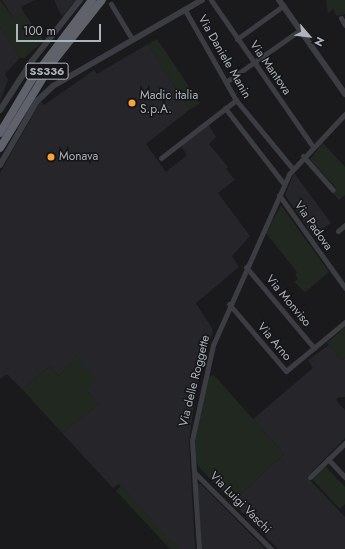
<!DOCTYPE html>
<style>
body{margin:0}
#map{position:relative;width:345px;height:549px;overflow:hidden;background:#1a1a1d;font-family:Jost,sans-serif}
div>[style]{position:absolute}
.built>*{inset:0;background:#26262a}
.green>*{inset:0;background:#202820;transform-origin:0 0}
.minor>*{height:5px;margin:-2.5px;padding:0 2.5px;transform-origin:2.5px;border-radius:2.5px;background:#3b3d42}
.tertiary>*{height:6px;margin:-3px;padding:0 3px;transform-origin:3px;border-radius:3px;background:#3b3d42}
.trunk>*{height:8px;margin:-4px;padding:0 4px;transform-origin:4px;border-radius:4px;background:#5f626a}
.dots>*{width:11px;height:11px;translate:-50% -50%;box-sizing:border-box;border:2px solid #151518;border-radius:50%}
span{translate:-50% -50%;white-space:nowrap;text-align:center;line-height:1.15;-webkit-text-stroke:3px #151518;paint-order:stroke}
.shield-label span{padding:1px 3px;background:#151518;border:1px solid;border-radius:3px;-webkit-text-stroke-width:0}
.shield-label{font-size:11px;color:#adb3bc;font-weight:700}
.street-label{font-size:12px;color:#adb3bc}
.poi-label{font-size:12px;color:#adb3bc}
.left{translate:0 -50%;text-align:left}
.north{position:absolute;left:289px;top:16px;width:40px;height:40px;-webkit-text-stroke:3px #151518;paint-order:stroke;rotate:118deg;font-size:11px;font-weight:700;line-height:16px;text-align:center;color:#adb3bc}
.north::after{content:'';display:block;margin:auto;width:14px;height:18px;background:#adb3bc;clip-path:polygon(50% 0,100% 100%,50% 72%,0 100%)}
.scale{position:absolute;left:16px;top:24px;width:85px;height:18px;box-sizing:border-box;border:2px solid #adb3bc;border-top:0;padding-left:5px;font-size:12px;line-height:14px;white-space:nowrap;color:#adb3bc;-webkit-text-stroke:3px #151518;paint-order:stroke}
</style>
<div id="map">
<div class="built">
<i style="clip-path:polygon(2px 0,35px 0,21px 7px,24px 13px,14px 19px)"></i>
<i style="clip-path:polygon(54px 0,76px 0,62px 17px)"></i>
<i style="clip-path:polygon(0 27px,20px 58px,5px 74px,8px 80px,0 102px)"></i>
<i style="clip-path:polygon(148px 44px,189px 110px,146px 144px,166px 172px,187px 155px,181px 146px,208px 124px,216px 137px,209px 144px,228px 167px,226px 169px,235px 180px,218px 193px,250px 236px,232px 256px,239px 267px,196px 303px,213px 330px,196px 389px,189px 441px,195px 549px,179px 549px,119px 484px,113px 488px,62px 433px,99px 404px,87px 391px,76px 356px,59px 376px,50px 366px,22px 389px,7px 374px,0 379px,0 173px,41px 101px,44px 105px,94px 70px,97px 74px)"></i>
<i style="clip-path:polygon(294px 173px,331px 223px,313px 236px,285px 195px)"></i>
<i style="clip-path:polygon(329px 345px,341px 360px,345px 357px,345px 397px,338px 397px,336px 400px,345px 410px,345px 438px,307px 477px,345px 517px,345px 549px,278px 549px,232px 502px,284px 454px,253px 419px,313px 368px,308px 360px)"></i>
<i style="clip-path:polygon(197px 484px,201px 484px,265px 549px,202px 549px)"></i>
</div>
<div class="green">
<i style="clip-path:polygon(0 0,14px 19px,24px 13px,44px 41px,24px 58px,20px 58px,0 27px)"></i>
<i style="clip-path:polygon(326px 0,345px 0,345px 14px,337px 16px,333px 9px,328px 13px)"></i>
<i style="clip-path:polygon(157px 39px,200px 103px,189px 110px,148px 44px)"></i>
<i style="clip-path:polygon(323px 143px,345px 167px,345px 195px,339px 200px,332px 192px,336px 188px,310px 159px)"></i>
<i style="clip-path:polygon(281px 205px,329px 272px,305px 292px,294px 282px,298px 279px,295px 274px,297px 272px,266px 233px)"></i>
<i style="clip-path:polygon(345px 327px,345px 357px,341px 360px,327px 343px)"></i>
<i style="clip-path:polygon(76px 356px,96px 378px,87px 391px,99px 404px,62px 433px,22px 389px,50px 366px,59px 376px)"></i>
<i style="clip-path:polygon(214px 375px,284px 454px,232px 502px,198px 466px,196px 457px,195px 439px,208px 377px)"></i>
<i style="clip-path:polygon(325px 466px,345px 487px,345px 504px,340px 509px,312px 479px)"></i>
<i style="left:121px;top:486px;width:86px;height:7px;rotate:47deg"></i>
</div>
<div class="minor">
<i style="left:211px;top:0;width:179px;rotate:55.2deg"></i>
<i style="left:111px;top:4px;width:41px;rotate:59deg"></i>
<i style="left:185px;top:10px;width:103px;rotate:60.5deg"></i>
<i style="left:236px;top:100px;width:88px;rotate:50.5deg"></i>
<i style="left:341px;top:18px;width:8px;rotate:60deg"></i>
<i style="left:237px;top:39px;width:57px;rotate:-35.7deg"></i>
<i style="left:226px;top:82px;width:90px;rotate:-35.1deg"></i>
<i style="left:225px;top:108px;width:96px;rotate:52.2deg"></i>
<i style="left:303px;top:156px;width:45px;rotate:48.6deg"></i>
<i style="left:161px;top:158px;width:95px;rotate:-37.7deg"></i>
<i style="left:279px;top:195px;width:114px;rotate:54.6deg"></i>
<i style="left:338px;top:231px;width:9px;rotate:-41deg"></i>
<i style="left:246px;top:267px;width:106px;rotate:50deg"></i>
<i style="left:229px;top:304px;width:88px;rotate:49.6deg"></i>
<i style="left:286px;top:371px;width:77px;rotate:-39.7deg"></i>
<i style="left:328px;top:459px;width:25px;rotate:47deg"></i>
<i style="left:194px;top:472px;width:109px;rotate:45deg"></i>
<i style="left:310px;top:477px;width:49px;rotate:-44.2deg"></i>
<i style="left:199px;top:549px;width:109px;rotate:-93.7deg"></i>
<i style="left:192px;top:440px;width:97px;rotate:-77.5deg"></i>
<i style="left:213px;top:345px;width:187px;rotate:-66deg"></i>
<i style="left:289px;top:174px;width:82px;rotate:-47deg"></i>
</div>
<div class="tertiary">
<i style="left:279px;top:0;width:115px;rotate:54.9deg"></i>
<i style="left:0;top:110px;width:59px;rotate:-56.9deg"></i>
<i style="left:32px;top:61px;width:78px;rotate:-51.8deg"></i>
<i style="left:0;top:165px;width:74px;rotate:-60deg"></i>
<i style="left:37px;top:101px;width:22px;rotate:-43deg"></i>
<i style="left:53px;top:86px;width:172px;rotate:-30deg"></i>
</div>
<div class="trunk">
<i style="left:0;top:133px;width:61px;rotate:-59.2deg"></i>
<i style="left:31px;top:81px;width:101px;rotate:-53deg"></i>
<i style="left:0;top:148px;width:100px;rotate:-58.5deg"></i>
<i style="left:52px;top:63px;width:80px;rotate:-51.6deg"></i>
</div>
<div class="dots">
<i style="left:132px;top:103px;background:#f5a53a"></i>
<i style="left:51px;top:157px;background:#f5a53a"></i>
</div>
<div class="shield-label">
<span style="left:47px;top:71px">SS336</span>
</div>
<div class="street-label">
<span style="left:224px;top:57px;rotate:60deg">Via Daniele Manin</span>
<span style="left:270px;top:68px;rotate:55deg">Via Mantova</span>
<span style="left:313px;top:226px;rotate:55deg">Via Padova</span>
<span style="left:288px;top:301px;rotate:50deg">Via Monviso</span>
<span style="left:274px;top:342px;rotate:50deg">Via Arno</span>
<span style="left:195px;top:381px;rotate:-76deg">Via delle Roggette</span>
<span style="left:240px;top:503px;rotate:45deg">Via Luigi Vaschi</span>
</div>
<div class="poi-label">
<span class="left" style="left:140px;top:103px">Madic italia<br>S.p.A.</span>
<span class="left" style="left:59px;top:157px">Monava</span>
</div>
<div class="north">N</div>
<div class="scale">100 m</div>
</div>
